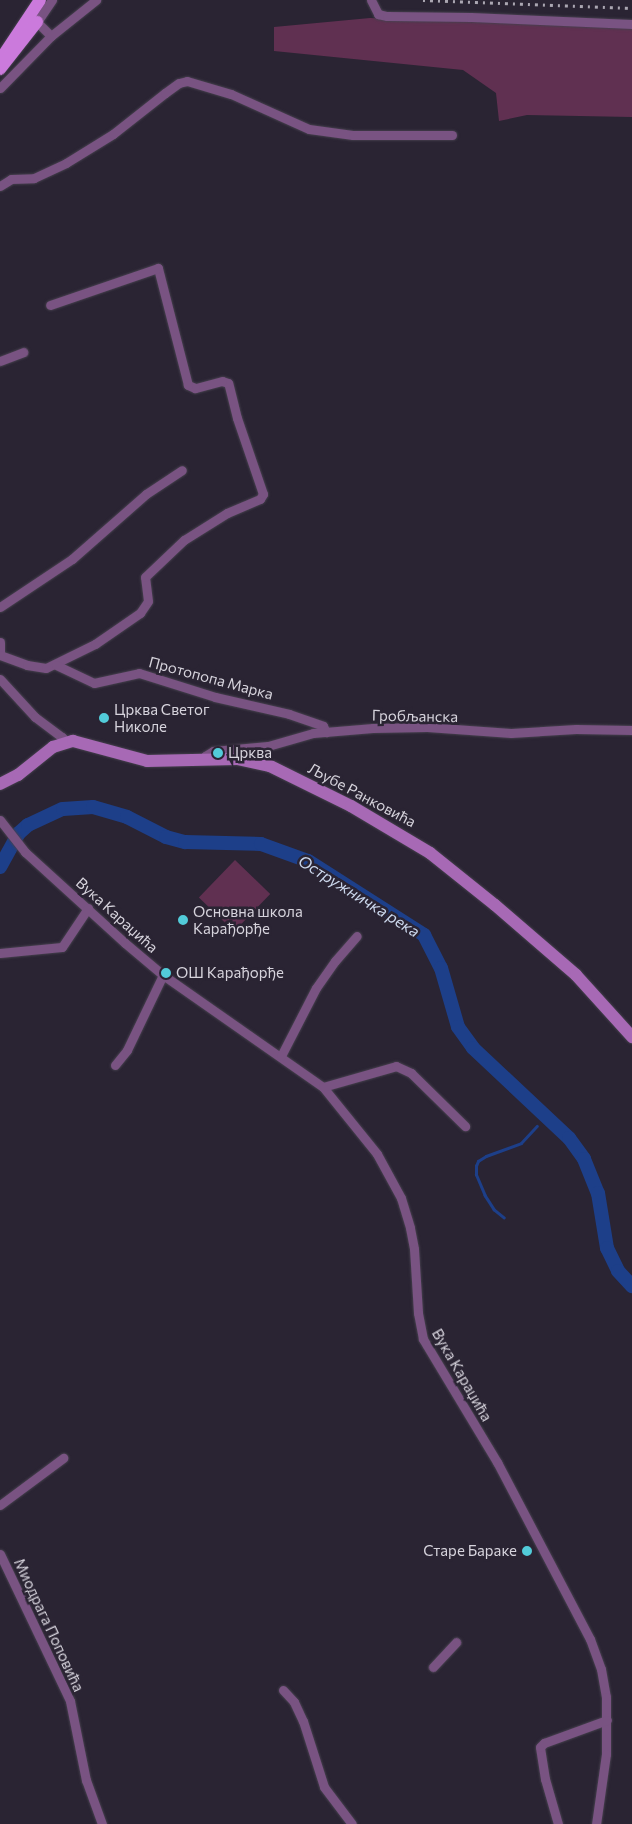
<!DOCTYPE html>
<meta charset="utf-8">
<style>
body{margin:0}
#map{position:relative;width:632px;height:1824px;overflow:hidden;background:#2a2433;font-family:Commissioner,sans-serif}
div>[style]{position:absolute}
.green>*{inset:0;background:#603051;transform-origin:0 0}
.stream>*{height:2.5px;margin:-1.25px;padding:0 1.25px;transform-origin:1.25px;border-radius:1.25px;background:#1d3f89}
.river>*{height:14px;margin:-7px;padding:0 7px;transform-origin:7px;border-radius:7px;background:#1d3f89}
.roads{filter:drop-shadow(0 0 1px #46404e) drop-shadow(0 0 1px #46404e)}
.street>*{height:9px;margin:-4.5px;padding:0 4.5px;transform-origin:4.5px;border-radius:4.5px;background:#795382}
.secondary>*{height:12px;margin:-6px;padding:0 6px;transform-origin:6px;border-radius:6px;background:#a769b5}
.primary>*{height:12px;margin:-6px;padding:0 6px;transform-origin:6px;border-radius:6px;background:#cb7adc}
.rail>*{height:2.5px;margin-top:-1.25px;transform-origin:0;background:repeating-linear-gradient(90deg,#aba7b2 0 2.5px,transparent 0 7.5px)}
.dots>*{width:14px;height:14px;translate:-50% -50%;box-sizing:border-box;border:2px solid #2a2433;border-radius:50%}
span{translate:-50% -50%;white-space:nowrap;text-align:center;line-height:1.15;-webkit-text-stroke:5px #2a2433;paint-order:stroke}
.street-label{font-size:15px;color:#d6d3dc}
.poi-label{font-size:15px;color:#d6d3dc}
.left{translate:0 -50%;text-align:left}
.right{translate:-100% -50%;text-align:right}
.water-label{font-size:16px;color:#cbd7ec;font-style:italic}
</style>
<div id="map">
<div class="green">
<i style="clip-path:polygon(370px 18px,632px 28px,632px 117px,527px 115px,499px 121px,496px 93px,463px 70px,274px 51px,274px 27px)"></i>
<i style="left:235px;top:860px;width:49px;height:52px;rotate:44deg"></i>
</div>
<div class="stream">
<i style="left:504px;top:1218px;width:13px;rotate:-141deg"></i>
<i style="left:494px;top:1210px;width:17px;rotate:-123deg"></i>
<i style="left:485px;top:1196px;width:23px;rotate:-113deg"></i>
<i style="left:476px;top:1175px;width:9px;rotate:-90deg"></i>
<i style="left:476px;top:1166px;width:5px;rotate:-68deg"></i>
<i style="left:478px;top:1161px;width:9px;rotate:-32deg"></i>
<i style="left:486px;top:1156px;width:37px;rotate:-20deg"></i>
<i style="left:521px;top:1143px;width:23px;rotate:-47deg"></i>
</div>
<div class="river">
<i style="left:0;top:867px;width:39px;rotate:-61deg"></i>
<i style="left:19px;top:833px;width:12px;rotate:-42deg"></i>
<i style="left:28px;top:825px;width:38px;rotate:-25deg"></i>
<i style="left:63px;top:809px;width:30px;rotate:-4deg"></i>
<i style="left:93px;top:807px;width:35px;rotate:16deg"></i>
<i style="left:127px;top:817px;width:44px;rotate:27.1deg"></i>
<i style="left:166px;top:837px;width:20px;rotate:15deg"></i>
<i style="left:185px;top:842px;width:76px;rotate:1.5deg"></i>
<i style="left:261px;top:844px;width:50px;rotate:19.9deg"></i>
<i style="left:308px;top:861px;width:138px;rotate:32.5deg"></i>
<i style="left:424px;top:935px;width:37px;rotate:63deg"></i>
<i style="left:441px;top:968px;width:61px;rotate:73.9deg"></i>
<i style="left:458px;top:1027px;width:26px;rotate:54deg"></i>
<i style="left:473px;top:1048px;width:132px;rotate:43.2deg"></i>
<i style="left:569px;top:1138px;width:26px;rotate:54deg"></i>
<i style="left:584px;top:1159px;width:37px;rotate:68deg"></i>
<i style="left:598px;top:1193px;width:56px;rotate:80.7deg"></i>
<i style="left:607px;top:1248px;width:25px;rotate:64deg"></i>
<i style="left:618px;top:1271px;width:21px;rotate:47deg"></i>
</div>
<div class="roads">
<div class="street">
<i style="left:371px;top:0;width:16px;rotate:63deg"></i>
<i style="left:378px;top:14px;width:9px;rotate:13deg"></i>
<i style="left:387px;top:16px;width:84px;rotate:0.7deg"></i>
<i style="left:471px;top:17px;width:161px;rotate:2.5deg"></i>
<i style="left:51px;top:36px;width:20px;rotate:-135deg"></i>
<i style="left:37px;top:22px;width:27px;rotate:-56deg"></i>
<i style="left:0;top:88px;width:73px;rotate:-45.6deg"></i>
<i style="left:51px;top:36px;width:58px;rotate:-38.7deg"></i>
<i style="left:0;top:186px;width:13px;rotate:-32deg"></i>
<i style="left:11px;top:179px;width:23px;rotate:-2deg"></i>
<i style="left:34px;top:178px;width:35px;rotate:-25deg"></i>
<i style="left:66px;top:163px;width:55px;rotate:-31.7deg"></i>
<i style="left:113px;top:134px;width:66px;rotate:-38.3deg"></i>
<i style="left:165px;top:93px;width:17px;rotate:-36deg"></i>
<i style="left:179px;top:83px;width:8px;rotate:-14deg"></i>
<i style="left:187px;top:81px;width:46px;rotate:16.5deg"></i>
<i style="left:231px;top:94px;width:85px;rotate:24.2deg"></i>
<i style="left:309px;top:129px;width:44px;rotate:7.8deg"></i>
<i style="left:353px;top:135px;width:99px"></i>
<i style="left:0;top:361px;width:25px;rotate:-21deg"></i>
<i style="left:0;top:607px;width:87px;rotate:-33.7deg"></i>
<i style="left:72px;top:559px;width:98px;rotate:-41.3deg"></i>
<i style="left:146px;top:494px;width:43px;rotate:-33.7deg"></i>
<i style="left:0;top:642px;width:13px;rotate:90deg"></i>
<i style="left:0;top:655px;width:29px;rotate:20deg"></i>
<i style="left:27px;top:665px;width:19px;rotate:9deg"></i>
<i style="left:46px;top:668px;width:55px;rotate:-26.1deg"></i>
<i style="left:95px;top:644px;width:55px;rotate:-34.6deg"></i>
<i style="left:140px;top:613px;width:14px;rotate:-56deg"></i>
<i style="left:148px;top:601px;width:24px;rotate:-97deg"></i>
<i style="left:145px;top:577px;width:54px;rotate:-43.5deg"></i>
<i style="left:184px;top:540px;width:51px;rotate:-32.1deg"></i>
<i style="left:227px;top:513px;width:36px;rotate:-23deg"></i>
<i style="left:260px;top:499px;width:6px;rotate:-59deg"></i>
<i style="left:263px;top:494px;width:80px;rotate:-108.9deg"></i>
<i style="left:237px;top:418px;width:36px;rotate:-104deg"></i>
<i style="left:228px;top:383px;width:6px;rotate:-162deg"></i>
<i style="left:222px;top:381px;width:28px;rotate:165deg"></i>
<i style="left:195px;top:388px;width:8px;rotate:-157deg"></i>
<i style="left:188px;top:385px;width:121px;rotate:-104.4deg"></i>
<i style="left:158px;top:268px;width:114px;rotate:161.1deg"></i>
<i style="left:56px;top:665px;width:42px;rotate:25.3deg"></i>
<i style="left:94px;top:683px;width:46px;rotate:-12.5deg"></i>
<i style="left:139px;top:673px;width:80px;rotate:17.5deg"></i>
<i style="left:215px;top:697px;width:76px;rotate:12.9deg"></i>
<i style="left:289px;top:714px;width:36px;rotate:19deg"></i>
<i style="left:323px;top:726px;width:7px;rotate:63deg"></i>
<i style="left:0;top:679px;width:52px;rotate:47.4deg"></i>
<i style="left:35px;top:717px;width:34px;rotate:37deg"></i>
<i style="left:62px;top:737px;width:6px;rotate:51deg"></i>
<i style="left:204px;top:760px;width:4px;rotate:-76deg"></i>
<i style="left:205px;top:756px;width:9px;rotate:-32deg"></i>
<i style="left:213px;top:751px;width:55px;rotate:-5.2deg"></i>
<i style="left:268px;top:746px;width:47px;rotate:-16.1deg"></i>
<i style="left:313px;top:733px;width:60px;rotate:-4.8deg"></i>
<i style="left:373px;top:728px;width:54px;rotate:-1.1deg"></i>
<i style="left:427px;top:727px;width:84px;rotate:4.1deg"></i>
<i style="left:511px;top:733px;width:65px;rotate:-3.5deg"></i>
<i style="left:576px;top:729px;width:56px;rotate:1deg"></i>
<i style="left:0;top:820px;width:41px;rotate:52deg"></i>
<i style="left:25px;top:852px;width:135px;rotate:42.3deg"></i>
<i style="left:125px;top:943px;width:50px;rotate:40.1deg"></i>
<i style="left:163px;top:975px;width:195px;rotate:35deg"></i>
<i style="left:323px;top:1087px;width:86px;rotate:51.1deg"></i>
<i style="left:377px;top:1154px;width:50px;rotate:61.4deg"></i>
<i style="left:401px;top:1198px;width:31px;rotate:73deg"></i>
<i style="left:410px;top:1228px;width:21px;rotate:79deg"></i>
<i style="left:414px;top:1249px;width:64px;rotate:86.4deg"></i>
<i style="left:418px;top:1313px;width:26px;rotate:79deg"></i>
<i style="left:423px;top:1339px;width:144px;rotate:59deg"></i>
<i style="left:497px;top:1462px;width:200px;rotate:62.3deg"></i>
<i style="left:590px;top:1639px;width:32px;rotate:70deg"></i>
<i style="left:601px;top:1669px;width:28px;rotate:80deg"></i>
<i style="left:606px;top:1697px;width:57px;rotate:90deg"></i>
<i style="left:606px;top:1754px;width:71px;rotate:98.1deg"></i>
<i style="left:0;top:953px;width:62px;rotate:-5.5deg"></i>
<i style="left:62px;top:947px;width:47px;rotate:-56.3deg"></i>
<i style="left:281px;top:1056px;width:76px;rotate:-62.8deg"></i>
<i style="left:316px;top:988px;width:33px;rotate:-55deg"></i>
<i style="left:335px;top:961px;width:33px;rotate:-49deg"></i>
<i style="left:115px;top:1065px;width:19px;rotate:-51deg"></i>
<i style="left:127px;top:1050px;width:83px;rotate:-64.4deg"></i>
<i style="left:323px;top:1087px;width:76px;rotate:-16deg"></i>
<i style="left:396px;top:1066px;width:17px;rotate:25deg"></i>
<i style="left:411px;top:1073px;width:76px;rotate:44.5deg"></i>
<i style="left:0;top:1505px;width:79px;rotate:-36.7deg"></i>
<i style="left:0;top:1554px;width:163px;rotate:64.5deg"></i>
<i style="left:70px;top:1701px;width:81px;rotate:78.6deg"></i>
<i style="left:86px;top:1780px;width:47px;rotate:70deg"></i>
<i style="left:433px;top:1667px;width:34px;rotate:-47deg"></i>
<i style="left:283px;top:1690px;width:16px;rotate:47deg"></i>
<i style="left:294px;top:1702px;width:21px;rotate:65deg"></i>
<i style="left:303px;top:1721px;width:69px;rotate:72.3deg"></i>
<i style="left:324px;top:1787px;width:46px;rotate:52.9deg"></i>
<i style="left:558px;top:1824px;width:47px;rotate:-106.1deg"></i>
<i style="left:545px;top:1779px;width:32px;rotate:-99deg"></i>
<i style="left:540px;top:1747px;width:6px;rotate:-45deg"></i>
<i style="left:544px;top:1743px;width:67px;rotate:-20.1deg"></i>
</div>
<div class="secondary">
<i style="left:0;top:784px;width:20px;rotate:-27deg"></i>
<i style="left:18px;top:775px;width:45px;rotate:-38.7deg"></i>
<i style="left:53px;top:747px;width:21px;rotate:-17deg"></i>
<i style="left:73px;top:741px;width:77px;rotate:15.1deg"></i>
<i style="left:147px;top:761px;width:90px;rotate:-1.3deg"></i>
<i style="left:237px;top:759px;width:34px;rotate:12deg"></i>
<i style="left:270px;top:766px;width:90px;rotate:26.3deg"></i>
<i style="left:351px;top:806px;width:92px;rotate:30.7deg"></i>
<i style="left:430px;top:853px;width:83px;rotate:38.7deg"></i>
<i style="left:495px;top:905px;width:107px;rotate:40.8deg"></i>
<i style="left:576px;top:975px;width:84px;rotate:47.9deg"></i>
</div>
<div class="primary">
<i style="left:0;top:60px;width:72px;rotate:-56.3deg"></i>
<i style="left:0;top:69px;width:60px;rotate:-51.8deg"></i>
</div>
</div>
<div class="rail">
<i style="left:423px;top:0;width:209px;rotate:2.2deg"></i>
</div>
<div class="dots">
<i style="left:104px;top:718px;background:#52cbd9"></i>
<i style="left:218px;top:753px;background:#52cbd9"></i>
<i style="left:183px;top:920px;background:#52cbd9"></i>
<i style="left:166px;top:973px;background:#52cbd9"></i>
<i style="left:527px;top:1551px;background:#52cbd9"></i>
</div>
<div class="street-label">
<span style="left:211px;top:678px;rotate:15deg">Протопопа Марка</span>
<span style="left:415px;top:716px;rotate:1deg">Гробљанска</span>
<span style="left:362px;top:795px;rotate:28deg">Љубе Ранковића</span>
<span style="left:117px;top:915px;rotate:42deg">Вука Караџића</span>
<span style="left:462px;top:1375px;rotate:60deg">Вука Караџића</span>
<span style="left:49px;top:1625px;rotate:65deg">Миодрага Поповића</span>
</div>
<div class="poi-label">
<span class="left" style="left:114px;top:718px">Црква Светог<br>Николе</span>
<span class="left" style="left:228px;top:753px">Црква</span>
<span class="left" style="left:193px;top:920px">Основна школа<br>Карађорђе</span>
<span class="left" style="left:176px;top:973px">ОШ Карађорђе</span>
<span class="right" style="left:517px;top:1551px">Старе Бараке</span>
</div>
<div class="water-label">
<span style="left:359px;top:896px;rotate:32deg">Остружничка река</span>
</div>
</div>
